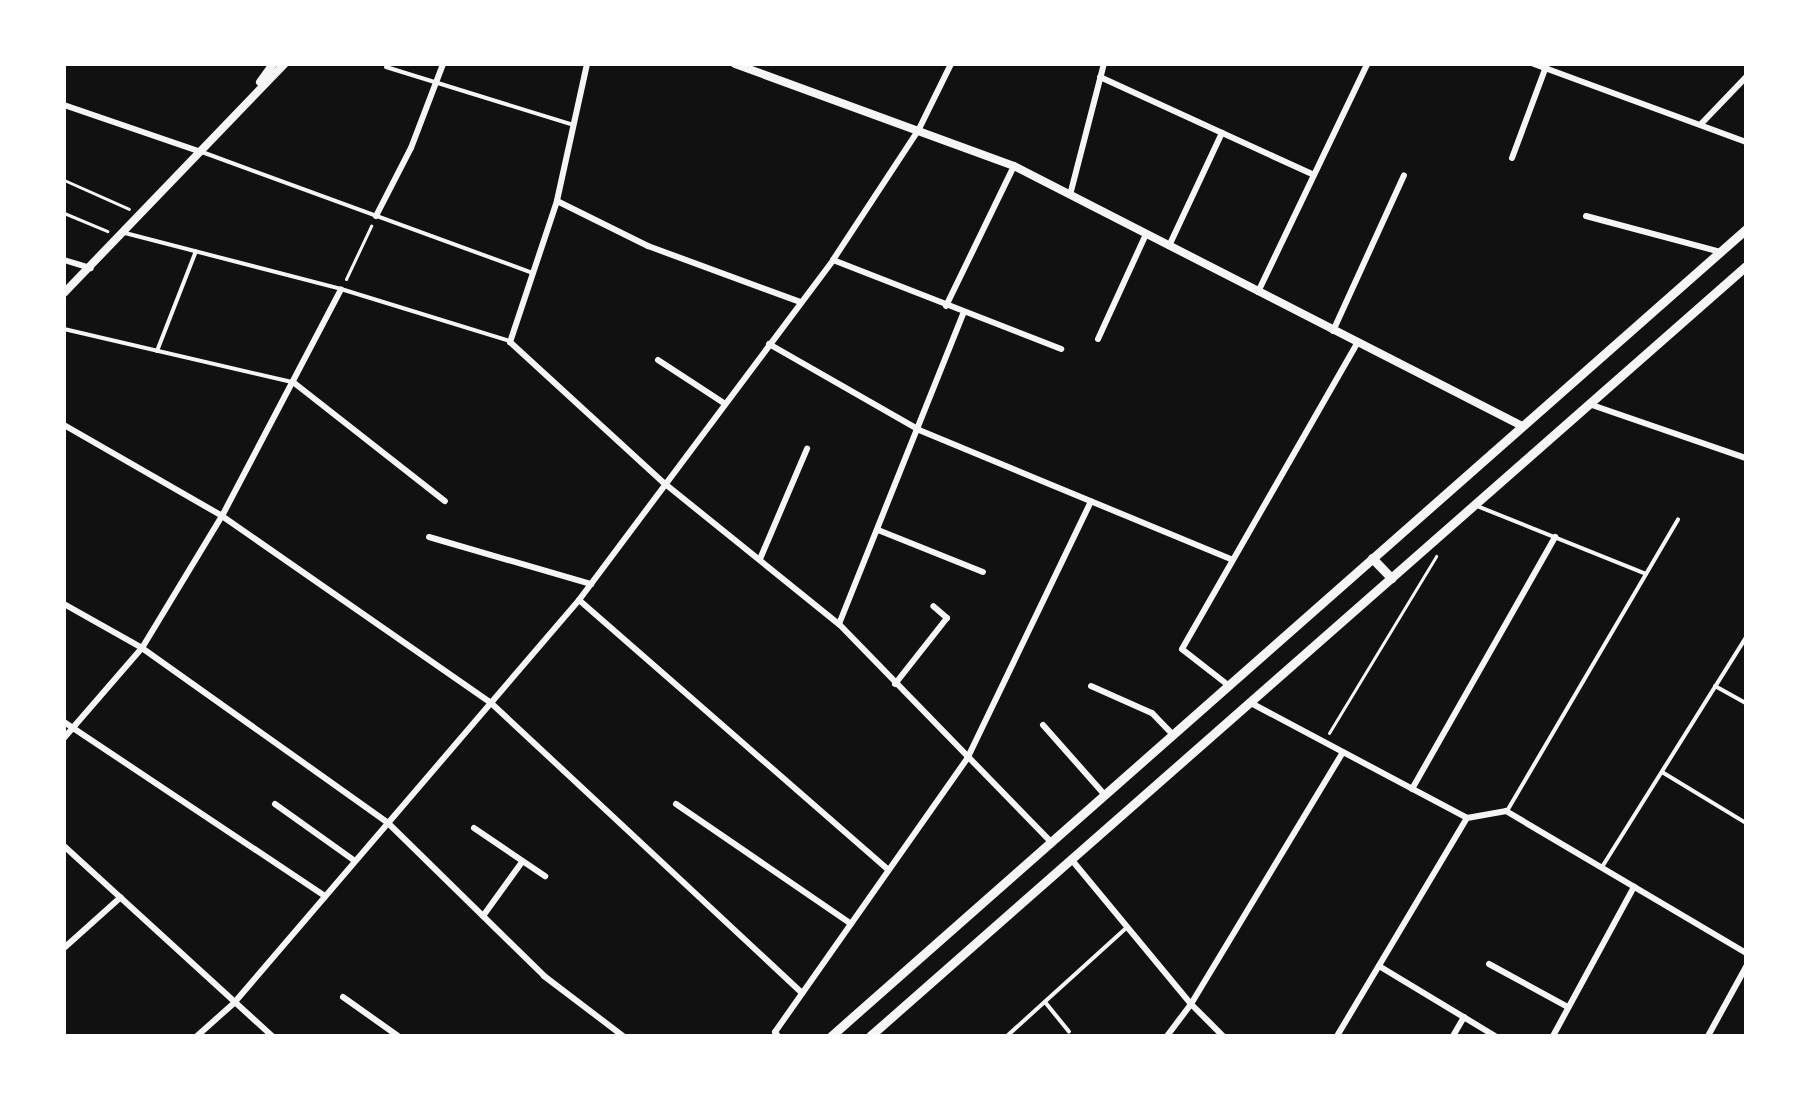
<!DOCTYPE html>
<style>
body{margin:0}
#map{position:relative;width:1810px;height:1100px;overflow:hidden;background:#111;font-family:"PT Sans",sans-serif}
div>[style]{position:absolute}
.path>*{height:3px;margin:-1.5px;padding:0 1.5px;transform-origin:1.5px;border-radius:1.5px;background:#f5f5f5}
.service>*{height:4px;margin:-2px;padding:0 2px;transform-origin:2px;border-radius:2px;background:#f5f5f5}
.minor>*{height:6px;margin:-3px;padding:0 3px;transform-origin:3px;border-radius:3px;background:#f5f5f5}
.tertiary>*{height:8px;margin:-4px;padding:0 4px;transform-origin:4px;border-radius:4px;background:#f5f5f5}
.secondary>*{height:9px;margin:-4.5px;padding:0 4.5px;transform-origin:4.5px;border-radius:4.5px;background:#f5f5f5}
span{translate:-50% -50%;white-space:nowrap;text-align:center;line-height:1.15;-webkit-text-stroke:5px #fff;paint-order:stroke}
.frame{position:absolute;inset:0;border:66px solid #fff;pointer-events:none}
</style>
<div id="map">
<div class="path">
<i style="left:64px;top:180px;width:71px;rotate:24deg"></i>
<i style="left:64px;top:213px;width:47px;rotate:22.7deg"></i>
<i style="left:346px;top:279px;width:59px;rotate:-64.7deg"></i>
<i style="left:1329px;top:733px;width:207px;rotate:-58.8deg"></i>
</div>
<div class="service">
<i style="left:386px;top:67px;width:196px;rotate:17.2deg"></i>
<i style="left:202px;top:152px;width:351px;rotate:20.1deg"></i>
<i style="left:125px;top:233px;width:223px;rotate:14.5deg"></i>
<i style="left:341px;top:289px;width:177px;rotate:17.1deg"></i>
<i style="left:64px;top:329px;width:234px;rotate:13.1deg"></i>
<i style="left:157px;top:351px;width:107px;rotate:-68.7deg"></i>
<i style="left:1477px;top:506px;width:182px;rotate:21.9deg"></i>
<i style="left:1715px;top:686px;width:35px;rotate:29deg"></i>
<i style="left:1662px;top:772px;width:98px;rotate:31.3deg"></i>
<i style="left:1507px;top:811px;width:338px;rotate:-59.6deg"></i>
<i style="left:1602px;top:867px;width:271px;rotate:-57.9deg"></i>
<i style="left:1045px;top:1002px;width:38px;rotate:51deg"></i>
<i style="left:1007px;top:1036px;width:162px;rotate:-42.2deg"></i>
</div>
<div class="minor">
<i style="left:587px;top:64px;width:140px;rotate:102.4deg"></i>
<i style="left:557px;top:201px;width:149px;rotate:108.4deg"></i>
<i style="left:510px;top:342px;width:209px;rotate:42.5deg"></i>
<i style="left:664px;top:483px;width:225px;rotate:38.9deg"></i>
<i style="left:839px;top:624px;width:304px;rotate:45.8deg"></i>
<i style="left:1534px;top:64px;width:226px;rotate:20.2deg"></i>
<i style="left:1100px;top:77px;width:235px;rotate:24.6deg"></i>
<i style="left:64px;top:105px;width:145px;rotate:18.9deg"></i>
<i style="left:1701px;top:124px;width:65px;rotate:-46.2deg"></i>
<i style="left:1512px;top:158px;width:100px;rotate:-69.6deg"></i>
<i style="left:1070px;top:195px;width:135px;rotate:-75.5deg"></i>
<i style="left:557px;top:201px;width:102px;rotate:26.3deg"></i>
<i style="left:648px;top:246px;width:162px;rotate:20.2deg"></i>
<i style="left:376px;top:216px;width:76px;rotate:-62.8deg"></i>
<i style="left:411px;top:148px;width:90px;rotate:-69.1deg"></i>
<i style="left:1586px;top:216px;width:139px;rotate:15deg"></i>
<i style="left:1169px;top:246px;width:125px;rotate:-64.9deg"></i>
<i style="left:64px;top:260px;width:28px;rotate:17deg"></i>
<i style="left:833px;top:260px;width:245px;rotate:21.3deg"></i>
<i style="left:1258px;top:292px;width:253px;rotate:-64.4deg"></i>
<i style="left:946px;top:306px;width:156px;rotate:-64.1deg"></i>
<i style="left:1333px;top:331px;width:171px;rotate:-65.5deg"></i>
<i style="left:1098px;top:339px;width:115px;rotate:-65.4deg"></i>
<i style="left:769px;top:344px;width:173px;rotate:29.8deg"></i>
<i style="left:919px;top:430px;width:338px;rotate:22.5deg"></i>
<i style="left:658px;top:360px;width:79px;rotate:33.1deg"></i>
<i style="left:293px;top:382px;width:193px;rotate:38.1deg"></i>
<i style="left:1589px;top:404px;width:166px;rotate:19deg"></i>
<i style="left:64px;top:425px;width:182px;rotate:29.9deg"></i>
<i style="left:222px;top:516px;width:326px;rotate:34.8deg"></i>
<i style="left:490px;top:702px;width:427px;rotate:43deg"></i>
<i style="left:878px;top:530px;width:113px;rotate:21.8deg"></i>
<i style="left:429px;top:537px;width:169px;rotate:16.2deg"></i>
<i style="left:760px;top:559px;width:120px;rotate:-66.9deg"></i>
<i style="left:579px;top:600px;width:410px;rotate:41.1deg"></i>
<i style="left:64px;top:604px;width:90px;rotate:29.4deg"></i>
<i style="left:142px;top:648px;width:302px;rotate:35.4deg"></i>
<i style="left:388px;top:823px;width:219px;rotate:44.4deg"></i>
<i style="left:544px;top:976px;width:99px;rotate:37.2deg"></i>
<i style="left:839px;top:624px;width:336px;rotate:-68.2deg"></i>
<i style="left:895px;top:684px;width:84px;rotate:-51.8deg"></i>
<i style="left:947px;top:618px;width:18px;rotate:-139deg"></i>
<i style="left:1228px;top:685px;width:58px;rotate:-142deg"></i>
<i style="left:1182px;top:649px;width:353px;rotate:-60.2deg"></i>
<i style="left:1091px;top:686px;width:67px;rotate:23.9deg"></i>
<i style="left:1152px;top:713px;width:29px;rotate:46deg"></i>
<i style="left:1249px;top:702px;width:247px;rotate:28deg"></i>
<i style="left:1467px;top:818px;width:40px;rotate:-10deg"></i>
<i style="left:1506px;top:811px;width:279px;rotate:30.6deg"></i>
<i style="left:64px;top:722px;width:314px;rotate:33.7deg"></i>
<i style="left:1043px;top:725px;width:92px;rotate:48.5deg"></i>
<i style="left:64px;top:738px;width:119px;rotate:-49.1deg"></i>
<i style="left:142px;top:648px;width:154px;rotate:-58.8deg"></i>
<i style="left:222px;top:516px;width:256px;rotate:-62.3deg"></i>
<i style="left:1412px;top:789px;width:290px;rotate:-60.4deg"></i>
<i style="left:275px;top:804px;width:98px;rotate:35.5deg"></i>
<i style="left:676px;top:804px;width:212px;rotate:34.4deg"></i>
<i style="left:474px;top:828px;width:86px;rotate:34.1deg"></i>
<i style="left:64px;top:846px;width:282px;rotate:42.4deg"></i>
<i style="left:1071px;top:859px;width:188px;rotate:50.4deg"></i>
<i style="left:1191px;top:1004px;width:45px;rotate:45deg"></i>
<i style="left:483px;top:916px;width:67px;rotate:-54.2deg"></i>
<i style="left:64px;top:948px;width:76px;rotate:-41.8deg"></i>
<i style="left:1489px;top:964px;width:90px;rotate:28.6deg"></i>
<i style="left:1379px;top:966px;width:135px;rotate:31.1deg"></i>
<i style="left:343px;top:997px;width:67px;rotate:35.3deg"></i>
<i style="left:197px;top:1036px;width:50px;rotate:-41.7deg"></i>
<i style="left:234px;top:1003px;width:531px;rotate:-49.43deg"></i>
<i style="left:579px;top:600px;width:424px;rotate:-53.2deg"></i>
<i style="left:833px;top:260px;width:157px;rotate:-56.7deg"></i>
<i style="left:919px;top:129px;width:72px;rotate:-63.8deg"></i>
<i style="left:778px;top:1036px;width:5px;rotate:-127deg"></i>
<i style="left:775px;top:1032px;width:334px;rotate:-54.9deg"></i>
<i style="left:967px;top:759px;width:286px;rotate:-64.3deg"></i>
<i style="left:1167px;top:1036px;width:40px;rotate:-53deg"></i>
<i style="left:1191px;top:1004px;width:294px;rotate:-58.9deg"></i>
<i style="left:1337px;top:1036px;width:254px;rotate:-59.2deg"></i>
<i style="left:1453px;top:1036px;width:22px;rotate:-60deg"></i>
<i style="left:1553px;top:1036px;width:170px;rotate:-61.5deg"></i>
<i style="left:1708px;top:1036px;width:79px;rotate:-61.2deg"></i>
</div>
<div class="tertiary">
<i style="left:735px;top:64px;width:297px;rotate:20.1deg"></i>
<i style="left:1014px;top:166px;width:571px;rotate:27.1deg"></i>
<i style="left:260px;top:82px;width:22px;rotate:-54deg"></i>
<i style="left:64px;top:293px;width:318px;rotate:-46.1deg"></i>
</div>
<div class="secondary">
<i style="left:1372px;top:558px;width:28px;rotate:46deg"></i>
<i style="left:831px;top:1036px;width:1220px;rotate:-41.41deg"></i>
<i style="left:870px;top:1036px;width:1166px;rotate:-41.32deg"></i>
</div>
<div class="frame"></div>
</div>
